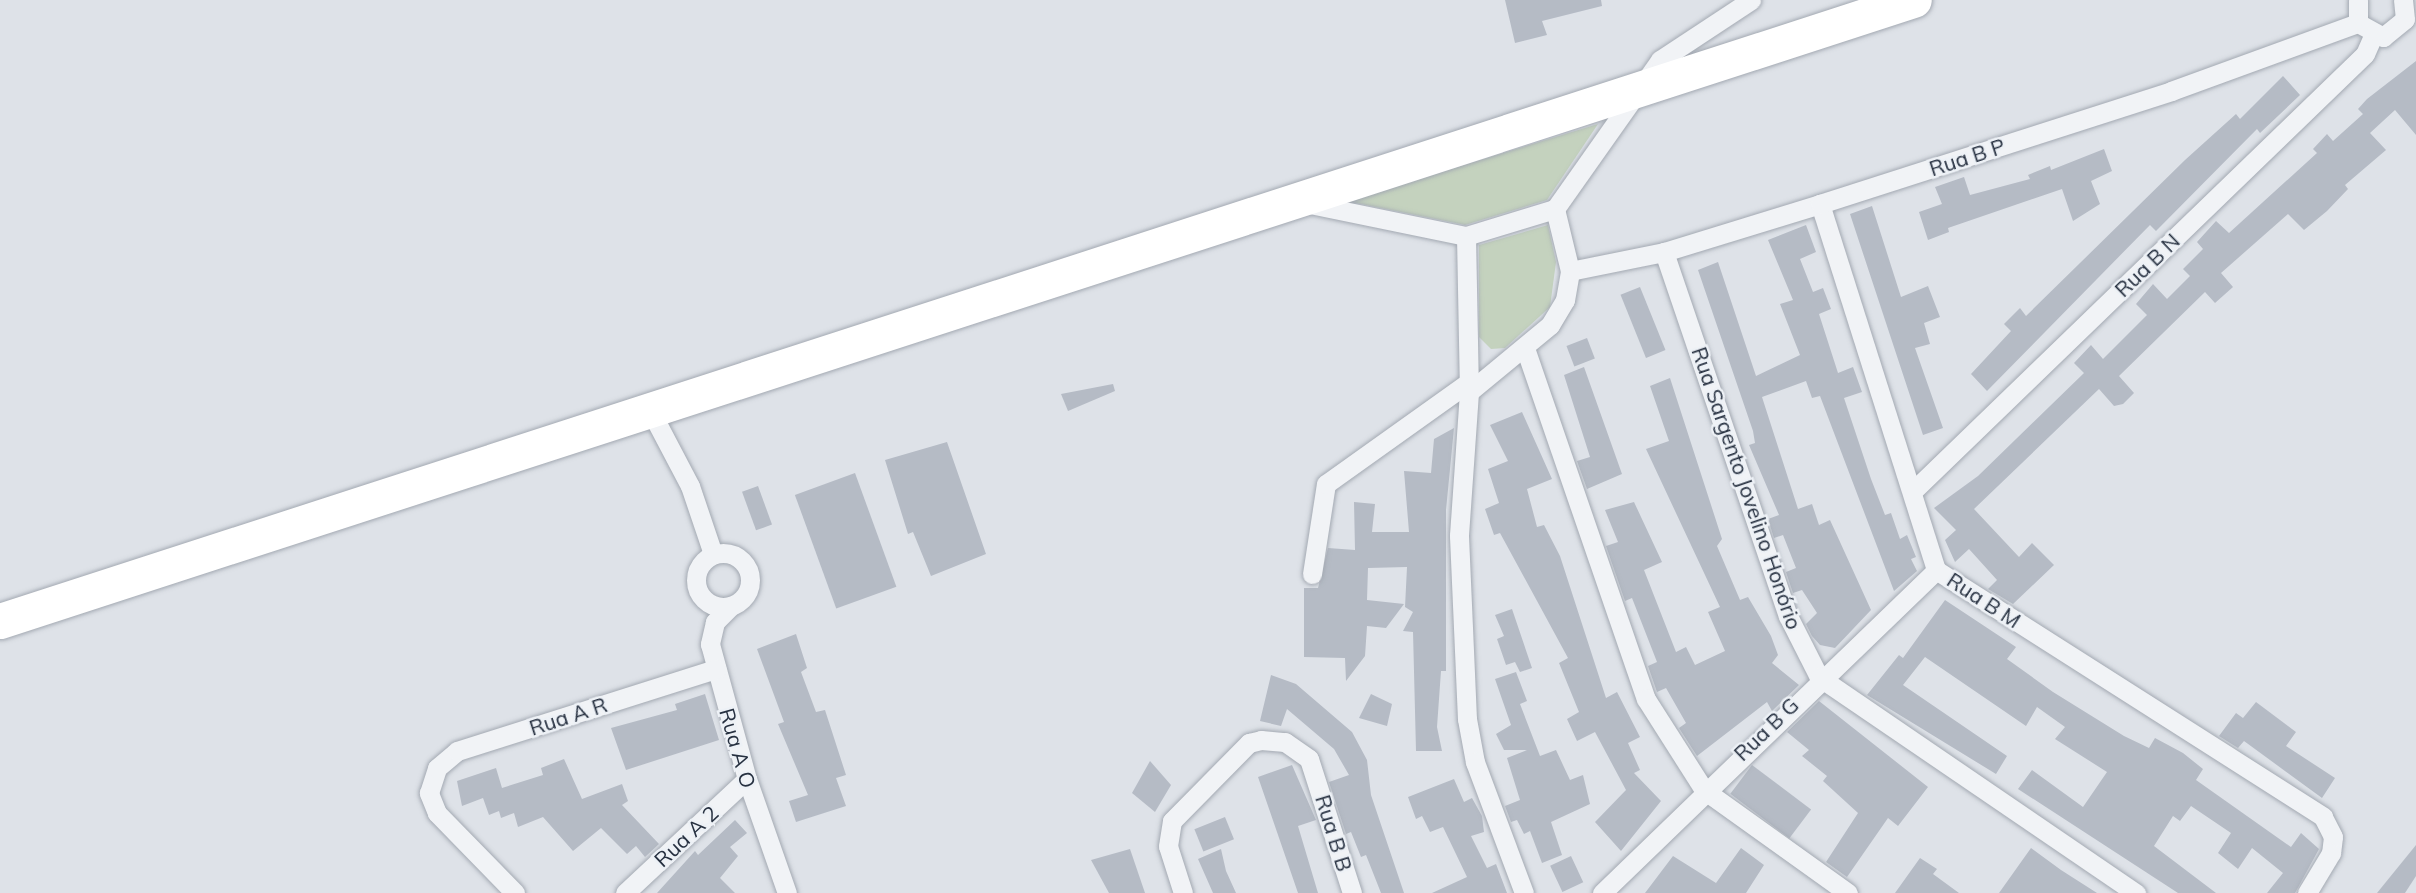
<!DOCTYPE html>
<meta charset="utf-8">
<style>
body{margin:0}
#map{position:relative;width:2416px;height:893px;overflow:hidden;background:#dee2e8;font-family:Mulish,sans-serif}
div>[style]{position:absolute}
.green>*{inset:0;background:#c4d2be}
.building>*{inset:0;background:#b5bbc5;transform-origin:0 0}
.roads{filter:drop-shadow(0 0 2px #a3a9b2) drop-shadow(0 0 2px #a3a9b2)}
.street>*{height:19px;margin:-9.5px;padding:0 9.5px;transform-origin:9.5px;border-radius:9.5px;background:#f1f3f6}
.street>.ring{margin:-9.5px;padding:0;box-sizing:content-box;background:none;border:19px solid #f1f3f6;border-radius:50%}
.highway>*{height:35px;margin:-17.5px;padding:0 17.5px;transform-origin:17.5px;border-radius:17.5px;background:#fff}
span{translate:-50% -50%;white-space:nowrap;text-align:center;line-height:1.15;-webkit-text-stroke:5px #edf1f6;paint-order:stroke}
.street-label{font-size:21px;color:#263040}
</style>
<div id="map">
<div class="green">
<i style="clip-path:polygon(1598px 124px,1547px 200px,1465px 225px,1346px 201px)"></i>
<i style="clip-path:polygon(1548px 225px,1556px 262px,1550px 307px,1505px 348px,1491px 349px,1479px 337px,1479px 245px)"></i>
</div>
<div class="building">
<i style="clip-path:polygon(1505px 0,1601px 0,1602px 6px,1542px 21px,1547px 35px,1515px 43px)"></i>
<i style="clip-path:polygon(2416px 61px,2416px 135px,2395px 110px,2370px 133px,2386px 150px,2345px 185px,2348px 189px,2327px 211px,2304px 230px,2288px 214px,2221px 273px,2233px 287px,2215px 303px,2205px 292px,2119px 376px,2134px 393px,2123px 404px,2114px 406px,2099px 389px,1974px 509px,2019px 557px,2032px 543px,2054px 565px,2013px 604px,1988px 589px,1997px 580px,1969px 549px,1955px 562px,1945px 540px,1956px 530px,1934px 508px,1978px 476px,2084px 373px,2074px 363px,2091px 345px,2103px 359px,2147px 315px,2136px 304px,2153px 284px,2167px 299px,2190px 276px,2183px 269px,2203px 249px,2197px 242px,2216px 221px,2229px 233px,2317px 153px,2313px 149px,2327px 134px,2333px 141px,2363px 114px,2358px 109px,2367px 99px)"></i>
<i style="clip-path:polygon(2283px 76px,2300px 95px,2260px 133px,2257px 129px,2156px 231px,2150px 225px,1987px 391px,1971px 374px,2011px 331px,2004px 324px,2020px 308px,2026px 316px,2185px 160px,2236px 114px,2240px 119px)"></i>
<i style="clip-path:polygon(2104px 149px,2112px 171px,2091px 181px,2100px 204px,2073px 221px,2062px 189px,1948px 228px,1949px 232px,1928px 240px,1919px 212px,1942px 204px,1935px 187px,1964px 177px,1970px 195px,2030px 179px,2028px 175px,2050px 166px,2051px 170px)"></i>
<i style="clip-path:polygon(1872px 206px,1901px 297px,1928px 286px,1940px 317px,1924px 323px,1930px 344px,1915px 348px,1943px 428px,1923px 435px,1850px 214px)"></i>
<i style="clip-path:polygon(1806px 225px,1816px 252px,1800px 259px,1813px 292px,1823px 288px,1831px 309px,1819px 314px,1838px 373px,1853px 367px,1862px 392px,1844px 398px,1871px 479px,1885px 515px,1891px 513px,1900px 539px,1907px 535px,1916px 557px,1911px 559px,1917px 571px,1894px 591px,1820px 396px,1812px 398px,1806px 381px,1762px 397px,1798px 509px,1812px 504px,1819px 525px,1830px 520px,1871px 610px,1835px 648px,1820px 645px,1812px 636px,1806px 624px,1817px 613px,1802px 590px,1793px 593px,1786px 572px,1796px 568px,1783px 535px,1774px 538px,1768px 519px,1779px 515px,1749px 445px,1755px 443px,1753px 431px,1698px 270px,1718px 262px,1756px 376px,1800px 355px,1780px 304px,1793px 300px,1768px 240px)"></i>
<i style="left:1640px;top:287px;width:68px;height:21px;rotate:68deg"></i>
<i style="left:1587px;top:338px;width:22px;height:22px;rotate:69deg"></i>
<i style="clip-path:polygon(1584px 367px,1622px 474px,1587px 489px,1577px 461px,1590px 457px,1564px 375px)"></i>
<i style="clip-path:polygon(1670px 378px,1722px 539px,1717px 546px,1740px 600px,1748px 597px,1771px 636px,1778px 655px,1772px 663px,1799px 685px,1772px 711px,1767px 702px,1697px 756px,1679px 728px,1686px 723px,1666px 688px,1657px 692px,1648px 666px,1657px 662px,1632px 598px,1625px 601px,1606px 546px,1618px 542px,1605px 510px,1634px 502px,1662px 562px,1644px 570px,1676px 652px,1686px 647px,1695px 665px,1725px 651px,1708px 612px,1720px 607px,1646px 449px,1669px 441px,1650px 386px)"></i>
<i style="clip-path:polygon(1113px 384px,1115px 391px,1068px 411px,1061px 394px)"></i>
<i style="clip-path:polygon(1522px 412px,1552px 479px,1527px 489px,1537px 527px,1544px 525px,1560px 556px,1606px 698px,1617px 692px,1640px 737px,1628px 743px,1640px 770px,1634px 773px,1661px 801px,1621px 851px,1595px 822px,1626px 790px,1595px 732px,1577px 741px,1567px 719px,1579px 712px,1559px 663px,1568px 658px,1500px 533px,1494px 535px,1485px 509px,1499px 503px,1488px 469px,1508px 461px,1490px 425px)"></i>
<i style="clip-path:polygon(1454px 428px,1446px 510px,1446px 671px,1441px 671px,1437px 727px,1442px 751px,1416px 751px,1413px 632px,1403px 631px,1413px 612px,1405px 607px,1407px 567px,1368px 568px,1367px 600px,1404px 604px,1386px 628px,1367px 626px,1365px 656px,1346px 681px,1345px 658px,1304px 657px,1304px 588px,1318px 588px,1328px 548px,1355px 550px,1354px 502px,1375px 504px,1372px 532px,1409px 532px,1404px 471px,1431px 473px,1434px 439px)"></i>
<i style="clip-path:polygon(947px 442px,986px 554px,931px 576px,913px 532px,908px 534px,885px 460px)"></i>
<i style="left:855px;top:473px;width:121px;height:64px;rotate:70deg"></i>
<i style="left:758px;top:486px;width:41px;height:17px;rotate:70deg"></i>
<i style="clip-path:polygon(1945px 600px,2016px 647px,2007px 659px,2053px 692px,2124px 736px,2149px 748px,2155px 738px,2183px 753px,2203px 769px,2196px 780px,2291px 847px,2301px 833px,2319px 849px,2295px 893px,2267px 893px,2283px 873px,2252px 848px,2238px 869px,2218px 853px,2231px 833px,2191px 806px,2180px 821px,2173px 816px,2154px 846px,2216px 893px,2178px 893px,2018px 789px,2032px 770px,2083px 807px,2107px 772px,2055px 739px,2065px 727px,2037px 707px,2026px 726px,1925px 657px,1903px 685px,2007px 756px,1996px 774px,1867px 695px,1899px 655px,1903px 658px)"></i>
<i style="clip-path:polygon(1512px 609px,1532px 668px,1520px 672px,1515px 662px,1506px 665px,1497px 639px,1504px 636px,1495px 615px)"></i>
<i style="clip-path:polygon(796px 634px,807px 668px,801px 672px,816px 712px,825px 710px,846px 775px,836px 778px,846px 806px,796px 822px,789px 801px,808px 795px,778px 724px,784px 722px,757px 649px)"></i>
<i style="clip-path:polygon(1516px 672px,1527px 701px,1520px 704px,1540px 756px,1556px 750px,1570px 780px,1583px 775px,1590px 804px,1551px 822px,1562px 855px,1542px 863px,1530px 831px,1524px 834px,1517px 820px,1511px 822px,1505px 806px,1520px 800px,1507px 758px,1527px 750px,1504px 750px,1496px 734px,1511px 725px,1495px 679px)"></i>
<i style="clip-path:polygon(1271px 675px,1296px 684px,1352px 732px,1367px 760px,1371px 795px,1404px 893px,1381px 893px,1366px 855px,1361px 857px,1351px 832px,1346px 834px,1329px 782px,1349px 775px,1334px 749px,1287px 709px,1281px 726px,1260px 721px)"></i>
<i style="clip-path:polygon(705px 694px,719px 740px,626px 770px,611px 728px,677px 710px,675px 704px)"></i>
<i style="clip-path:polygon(1371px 694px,1392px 704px,1387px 726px,1359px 718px)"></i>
<i style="clip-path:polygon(1819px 701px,1928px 787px,1898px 826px,1888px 818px,1847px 877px,1826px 862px,1858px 813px,1823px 781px,1827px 776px,1802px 756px,1809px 750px,1787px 732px)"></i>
<i style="clip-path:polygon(2256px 702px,2296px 732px,2286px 746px,2335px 778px,2322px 798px,2244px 741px,2238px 748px,2219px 736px,2236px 713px,2243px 718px)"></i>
<i style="clip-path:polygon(564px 759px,582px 799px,622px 784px,628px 801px,622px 805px,659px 844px,645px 857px,636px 846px,627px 854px,601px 828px,573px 851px,543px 817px,518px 827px,514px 813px,501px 818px,499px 811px,489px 815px,483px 798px,462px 806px,457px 781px,496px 768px,502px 788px,543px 775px,541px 768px)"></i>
<i style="clip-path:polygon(1150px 761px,1171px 785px,1155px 812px,1132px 793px)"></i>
<i style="clip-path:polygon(1292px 765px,1316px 820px,1298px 826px,1318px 893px,1298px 893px,1258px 777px)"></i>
<i style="left:1752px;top:765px;width:74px;height:36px;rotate:37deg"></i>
<i style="clip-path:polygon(1454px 779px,1464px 802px,1472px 798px,1482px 816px,1484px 832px,1471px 836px,1487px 868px,1496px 864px,1507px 893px,1432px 893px,1467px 877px,1443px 827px,1430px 832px,1422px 816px,1416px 819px,1408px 797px)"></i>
<i style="left:1225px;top:817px;width:24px;height:33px;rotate:68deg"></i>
<i style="clip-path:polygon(735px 820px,747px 833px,730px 847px,738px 856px,720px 878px,735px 893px,657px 893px,695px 851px,698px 855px)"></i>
<i style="clip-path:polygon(2416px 845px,2416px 876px,2405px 893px,2377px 893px)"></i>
<i style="clip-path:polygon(1741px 848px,1764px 865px,1746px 893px,1645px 893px,1673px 856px,1716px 883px)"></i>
<i style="clip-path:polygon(2031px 848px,2061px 870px,2097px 893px,1999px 893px)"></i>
<i style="clip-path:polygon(1130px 849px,1145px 893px,1109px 893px,1091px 860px)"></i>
<i style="clip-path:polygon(1221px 849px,1226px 871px,1236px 893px,1213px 893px,1198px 859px)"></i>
<i style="left:1571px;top:856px;width:29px;height:23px;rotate:65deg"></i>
<i style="clip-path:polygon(1920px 858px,1937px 869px,1933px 874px,1959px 893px,1895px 893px)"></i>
</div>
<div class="roads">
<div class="street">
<i style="left:2358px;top:0;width:23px;rotate:90deg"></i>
<i style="left:2358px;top:23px;width:29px;rotate:29deg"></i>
<i style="left:2383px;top:37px;width:28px;rotate:-39deg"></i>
<i style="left:2405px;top:19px;width:19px;rotate:-96deg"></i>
<i style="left:1305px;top:203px;width:164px;rotate:11.6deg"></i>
<i style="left:1466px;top:236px;width:93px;rotate:-16.9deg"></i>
<i style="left:1555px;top:209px;width:182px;rotate:-54.8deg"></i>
<i style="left:1660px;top:60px;width:109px;rotate:-33.4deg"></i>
<i style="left:1820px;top:204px;width:384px;rotate:72.4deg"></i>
<i style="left:1936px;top:570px;width:459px;rotate:32.5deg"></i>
<i style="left:2323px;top:817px;width:22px;rotate:63deg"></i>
<i style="left:2333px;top:837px;width:16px;rotate:97deg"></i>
<i style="left:2331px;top:853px;width:47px;rotate:121deg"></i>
<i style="left:1466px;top:236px;width:156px;rotate:88.9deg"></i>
<i style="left:1469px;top:392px;width:144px;rotate:94deg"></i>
<i style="left:1459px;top:536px;width:183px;rotate:87.5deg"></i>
<i style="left:1467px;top:719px;width:44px;rotate:79.5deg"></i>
<i style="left:1475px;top:762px;width:140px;rotate:69.5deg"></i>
<i style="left:1664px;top:252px;width:385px;rotate:71.2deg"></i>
<i style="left:1788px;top:616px;width:68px;rotate:63.1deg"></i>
<i style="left:1819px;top:677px;width:384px;rotate:34.3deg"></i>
<i style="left:1570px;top:271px;width:96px;rotate:-11.4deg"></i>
<i style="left:1664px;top:252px;width:163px;rotate:-17.1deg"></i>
<i style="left:1820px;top:204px;width:369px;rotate:-17.8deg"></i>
<i style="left:2171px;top:91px;width:199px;rotate:-20deg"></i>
<i style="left:1525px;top:348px;width:371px;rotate:71deg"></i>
<i style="left:1646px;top:699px;width:108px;rotate:57.5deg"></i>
<i style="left:1704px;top:790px;width:177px;rotate:35.6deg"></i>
<i style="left:1469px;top:392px;width:105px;rotate:-39.6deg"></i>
<i style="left:1550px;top:325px;width:29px;rotate:-59deg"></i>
<i style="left:1565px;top:300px;width:29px;rotate:-80deg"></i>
<i style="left:1570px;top:271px;width:64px;rotate:-103.6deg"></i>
<i style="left:649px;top:408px;width:88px;rotate:62.3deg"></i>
<i style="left:690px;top:486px;width:72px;rotate:71.3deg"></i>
<i style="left:1914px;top:490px;width:627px;rotate:-44.03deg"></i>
<i style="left:2365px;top:54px;width:20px;rotate:-66deg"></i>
<i class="ring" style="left:696px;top:553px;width:35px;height:35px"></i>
<i style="left:1312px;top:574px;width:91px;rotate:-81.2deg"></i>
<i style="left:1326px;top:484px;width:176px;rotate:-35.5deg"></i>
<i style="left:731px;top:606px;width:23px;rotate:135deg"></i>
<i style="left:715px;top:622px;width:23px;rotate:103deg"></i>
<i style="left:710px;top:644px;width:140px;rotate:74.7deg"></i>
<i style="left:747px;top:779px;width:121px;rotate:70.7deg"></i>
<i style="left:515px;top:893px;width:112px;rotate:-134.3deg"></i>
<i style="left:437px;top:813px;width:22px;rotate:-112deg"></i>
<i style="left:429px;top:793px;width:26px;rotate:-72deg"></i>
<i style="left:437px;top:768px;width:26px;rotate:-40deg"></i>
<i style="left:457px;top:751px;width:272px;rotate:-17.6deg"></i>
<i style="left:625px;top:893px;width:167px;rotate:-43.1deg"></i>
<i style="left:1183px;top:893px;width:49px;rotate:-107.7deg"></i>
<i style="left:1168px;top:846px;width:25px;rotate:-81deg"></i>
<i style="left:1172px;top:821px;width:110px;rotate:-45.4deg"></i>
<i style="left:1249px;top:743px;width:12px;rotate:-14deg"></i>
<i style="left:1261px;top:740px;width:24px;rotate:5deg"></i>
<i style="left:1285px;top:742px;width:29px;rotate:35deg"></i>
<i style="left:1309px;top:759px;width:141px;rotate:72.2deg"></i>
<i style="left:1602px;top:893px;width:465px;rotate:-44deg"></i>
</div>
<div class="highway">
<i style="left:0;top:621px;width:2012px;rotate:-17.98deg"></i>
</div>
</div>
<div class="street-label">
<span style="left:1967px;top:157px;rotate:-18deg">Rua B P</span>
<span style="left:2147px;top:265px;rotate:-44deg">Rua B N</span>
<span style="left:1747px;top:488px;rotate:71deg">Rua Sargento Jovelino Honório</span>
<span style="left:1984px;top:600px;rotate:33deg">Rua B M</span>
<span style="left:568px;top:716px;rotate:-18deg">Rua A R</span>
<span style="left:1766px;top:729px;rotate:-44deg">Rua B G</span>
<span style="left:738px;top:748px;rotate:74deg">Rua A O</span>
<span style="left:1334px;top:833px;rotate:73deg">Rua B B</span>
<span style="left:686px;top:836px;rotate:-43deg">Rua A 2</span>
</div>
</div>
